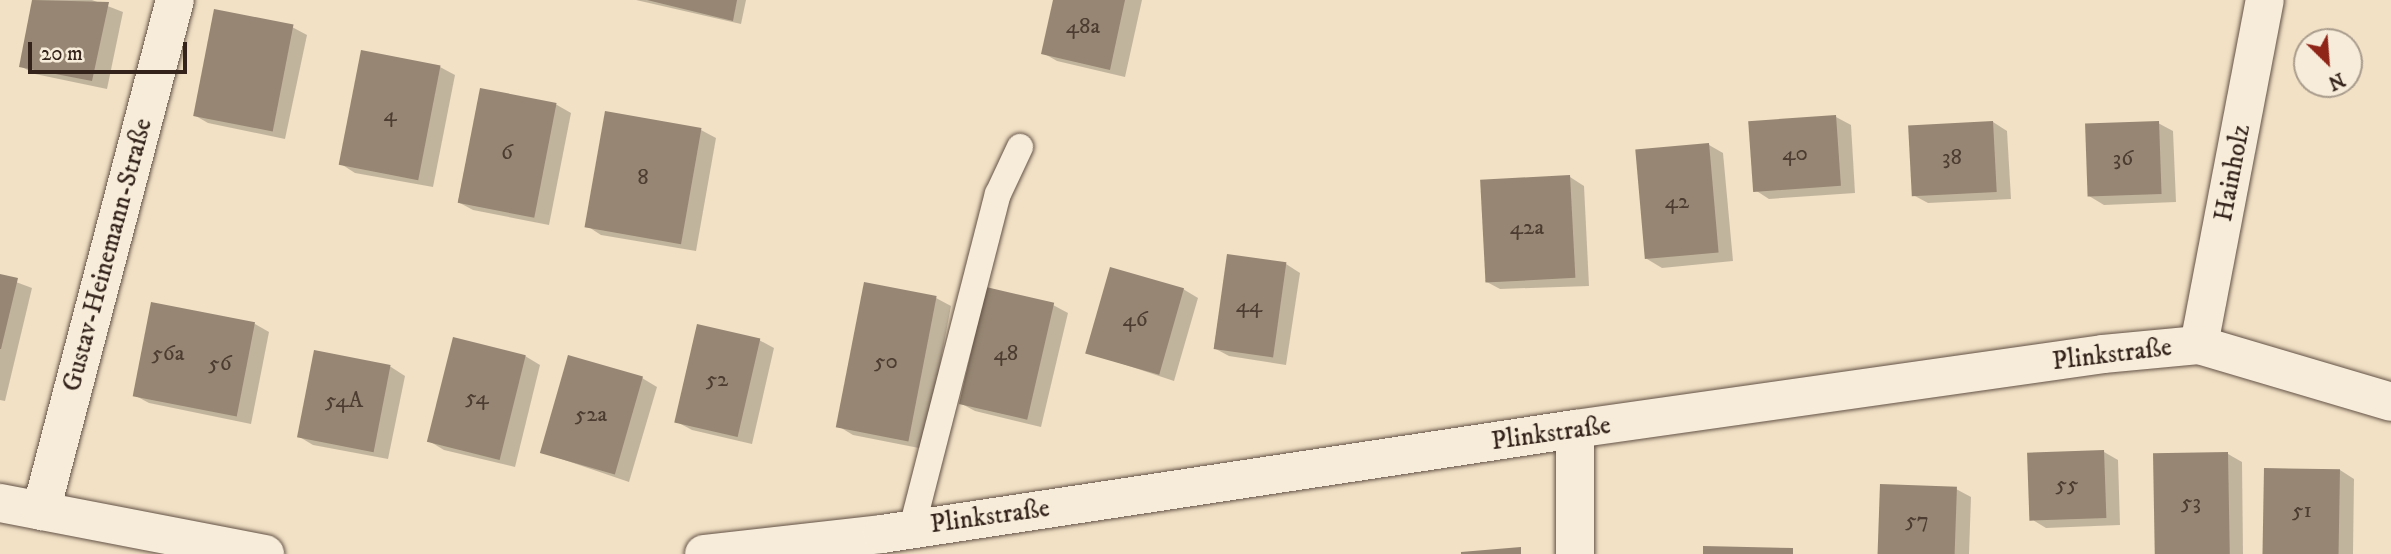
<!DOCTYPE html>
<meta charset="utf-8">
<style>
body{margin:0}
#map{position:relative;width:2391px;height:554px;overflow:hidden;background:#f2e1c5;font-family:"IM FELL DW Pica",serif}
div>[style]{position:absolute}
.shadow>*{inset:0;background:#0003}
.building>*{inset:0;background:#968673;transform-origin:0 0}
.roads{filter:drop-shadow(0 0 2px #635246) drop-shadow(0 0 2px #635246)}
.service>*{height:26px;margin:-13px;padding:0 13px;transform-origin:13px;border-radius:13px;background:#f7ecd9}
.minor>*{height:38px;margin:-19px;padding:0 19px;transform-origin:19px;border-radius:19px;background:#f7ecd9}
span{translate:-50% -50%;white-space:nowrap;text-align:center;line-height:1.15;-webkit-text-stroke:7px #f7ecd9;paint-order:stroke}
.number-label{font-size:23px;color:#4c3c31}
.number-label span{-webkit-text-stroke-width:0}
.street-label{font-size:26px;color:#33231b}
.north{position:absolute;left:2293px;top:28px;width:70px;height:70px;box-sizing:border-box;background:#f7ecd9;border:2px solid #a99c8d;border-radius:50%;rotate:155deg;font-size:19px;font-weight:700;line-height:28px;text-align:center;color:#33231b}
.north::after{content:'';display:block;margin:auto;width:24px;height:32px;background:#8f2418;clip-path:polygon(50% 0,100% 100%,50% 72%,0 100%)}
.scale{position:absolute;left:28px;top:42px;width:159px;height:32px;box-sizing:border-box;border:4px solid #33231b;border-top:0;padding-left:9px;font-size:21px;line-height:24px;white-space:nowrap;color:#33231b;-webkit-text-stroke:5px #f7ecd9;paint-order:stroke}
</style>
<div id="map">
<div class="shadow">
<i style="clip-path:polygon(34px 0,92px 0,123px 12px,107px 89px,35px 74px,20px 66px)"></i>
<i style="clip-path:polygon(636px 0,746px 0,741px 24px)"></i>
<i style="clip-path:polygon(1054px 0,1142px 0,1125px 77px,1057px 61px,1043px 53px)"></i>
<i style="clip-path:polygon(292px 27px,307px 35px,285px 139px,208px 123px,194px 115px)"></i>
<i style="clip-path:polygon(440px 67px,455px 75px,433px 187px,355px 173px,341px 164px)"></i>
<i style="clip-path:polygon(481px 90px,557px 105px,571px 113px,549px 225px,473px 210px,458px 202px)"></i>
<i style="clip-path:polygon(1836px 117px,1851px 125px,1855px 193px,1769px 199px,1755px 190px)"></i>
<i style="clip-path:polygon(1993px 122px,2007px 131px,2011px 199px,1928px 203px,1913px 195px)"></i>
<i style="clip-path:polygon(2158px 123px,2173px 131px,2176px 202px,2104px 205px,2089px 196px)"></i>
<i style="clip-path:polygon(701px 130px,716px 138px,696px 251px,601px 235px,587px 226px)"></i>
<i style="clip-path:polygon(1709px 145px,1723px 153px,1733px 261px,1662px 268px,1647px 259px)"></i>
<i style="clip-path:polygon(1570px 177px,1584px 186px,1589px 286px,1500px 289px,1485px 281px)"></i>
<i style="clip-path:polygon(1228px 256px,1286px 264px,1300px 273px,1286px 365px,1229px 356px,1214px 348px)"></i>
<i style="clip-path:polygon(0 276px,32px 288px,5px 401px,0 400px)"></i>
<i style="clip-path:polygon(1183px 289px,1198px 298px,1174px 381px,1087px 352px)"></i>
<i style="clip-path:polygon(936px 298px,951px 306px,924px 449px,853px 435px,838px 426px)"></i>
<i style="clip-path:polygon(1053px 305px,1068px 313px,1041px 427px,975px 411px,960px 403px)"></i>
<i style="clip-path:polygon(255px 324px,269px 332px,251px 424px,149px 403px,134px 395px)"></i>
<i style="clip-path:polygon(759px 340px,774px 348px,752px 444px,692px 430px,677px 422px)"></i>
<i style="clip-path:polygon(315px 352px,391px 367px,405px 376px,388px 459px,313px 445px,298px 436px)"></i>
<i style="clip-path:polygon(525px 356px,540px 365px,515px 467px,444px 450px,429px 441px)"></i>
<i style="clip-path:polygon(642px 378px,657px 387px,629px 482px,541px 452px)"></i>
<i style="clip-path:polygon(2104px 452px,2118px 460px,2120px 525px,2046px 528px,2031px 519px)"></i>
<i style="clip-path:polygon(2228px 454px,2242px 462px,2243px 554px,2156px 554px)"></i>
<i style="clip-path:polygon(2340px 470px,2354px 479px,2353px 554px,2265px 554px)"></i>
<i style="clip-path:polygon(1956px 489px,1971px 497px,1969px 554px,1878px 554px)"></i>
</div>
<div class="building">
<i style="clip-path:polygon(32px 0,109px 2px,92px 81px,19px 67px)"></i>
<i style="clip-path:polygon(647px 0,737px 0,733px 21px)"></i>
<i style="clip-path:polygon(1053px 0,1125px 0,1110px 70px,1041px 54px)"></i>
<i style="left:214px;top:9px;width:81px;height:109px;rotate:11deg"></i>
<i style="left:361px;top:50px;width:81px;height:117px;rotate:11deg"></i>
<i style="left:480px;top:88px;width:78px;height:117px;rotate:11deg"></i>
<i style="left:605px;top:111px;width:98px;height:118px;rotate:10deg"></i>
<i style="left:1836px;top:115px;width:71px;height:88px;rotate:86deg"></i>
<i style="left:1993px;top:121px;width:71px;height:85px;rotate:87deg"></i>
<i style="left:2159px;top:121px;width:73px;height:74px;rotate:88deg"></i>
<i style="left:1709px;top:143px;width:110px;height:74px;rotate:85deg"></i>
<i style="left:1570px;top:175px;width:103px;height:90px;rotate:87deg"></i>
<i style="left:1227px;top:254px;width:60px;height:96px;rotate:8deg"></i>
<i style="left:1110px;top:267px;width:77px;height:90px;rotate:16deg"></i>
<i style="clip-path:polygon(0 274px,18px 278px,1px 349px,0 349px)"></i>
<i style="left:864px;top:282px;width:74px;height:148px;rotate:11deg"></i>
<i style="left:986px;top:287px;width:70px;height:120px;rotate:13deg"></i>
<i style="left:151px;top:302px;width:106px;height:96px;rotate:11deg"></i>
<i style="left:697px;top:324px;width:65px;height:101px;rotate:13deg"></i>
<i style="left:453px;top:337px;width:75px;height:108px;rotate:14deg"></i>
<i style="left:314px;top:350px;width:78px;height:89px;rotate:11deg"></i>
<i style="left:568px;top:355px;width:78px;height:102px;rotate:16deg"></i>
<i style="left:2104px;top:450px;width:68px;height:77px;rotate:88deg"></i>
<i style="left:2228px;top:452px;width:102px;height:75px;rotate:89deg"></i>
<i style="left:2264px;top:468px;width:76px;height:86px;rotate:1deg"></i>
<i style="left:1880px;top:484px;width:77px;height:70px;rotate:2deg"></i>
<i style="clip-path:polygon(1703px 546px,1793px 548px,1793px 554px,1703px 554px)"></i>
<i style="clip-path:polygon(1521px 547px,1521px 554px,1461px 554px,1461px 552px)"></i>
</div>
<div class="roads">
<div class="service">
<i style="left:912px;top:528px;width:345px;rotate:-75.6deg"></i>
<i style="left:998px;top:194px;width:52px;rotate:-64.9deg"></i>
</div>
<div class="minor">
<i style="left:2199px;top:345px;width:351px;rotate:-79.2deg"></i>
<i style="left:0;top:503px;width:270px;rotate:10.9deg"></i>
<i style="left:41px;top:511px;width:528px;rotate:-75.31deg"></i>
<i style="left:704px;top:554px;width:179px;rotate:-6.4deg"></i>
<i style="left:882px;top:534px;width:701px;rotate:-8.62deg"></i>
<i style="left:1575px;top:429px;width:533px;rotate:-8.08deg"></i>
<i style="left:2103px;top:354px;width:96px;rotate:-5.4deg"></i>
<i style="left:2199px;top:345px;width:200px;rotate:16.5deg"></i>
<i style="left:1575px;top:554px;width:125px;rotate:-90deg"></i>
</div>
</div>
<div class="number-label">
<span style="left:1083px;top:27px">48a</span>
<span style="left:390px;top:115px">4</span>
<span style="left:507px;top:153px">6</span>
<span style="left:1795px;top:154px">40</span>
<span style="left:1952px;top:158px">38</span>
<span style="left:2123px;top:159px">36</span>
<span style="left:643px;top:178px">8</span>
<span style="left:1677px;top:202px">42</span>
<span style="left:1527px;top:228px">42a</span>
<span style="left:1249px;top:306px">44</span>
<span style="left:1135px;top:320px">46</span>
<span style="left:168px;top:354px">56a</span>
<span style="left:1006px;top:354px">48</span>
<span style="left:886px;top:362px">50</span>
<span style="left:220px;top:364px">56</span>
<span style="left:717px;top:380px">52</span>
<span style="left:477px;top:398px">54</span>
<span style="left:344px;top:401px">54A</span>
<span style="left:591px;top:415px">52a</span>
<span style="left:2067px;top:485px">55</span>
<span style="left:2191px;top:503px">53</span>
<span style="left:2302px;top:511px">51</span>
<span style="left:1917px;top:521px">57</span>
</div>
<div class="street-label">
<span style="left:2233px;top:173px;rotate:-79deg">Hainholz</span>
<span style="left:108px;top:255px;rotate:-75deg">Gustav-Heinemann-Straße</span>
<span style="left:2112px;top:355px;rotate:-7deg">Plinkstraße</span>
<span style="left:1551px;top:434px;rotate:-8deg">Plinkstraße</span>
<span style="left:990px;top:517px;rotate:-8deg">Plinkstraße</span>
</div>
<div class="north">N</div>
<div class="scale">20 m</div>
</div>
